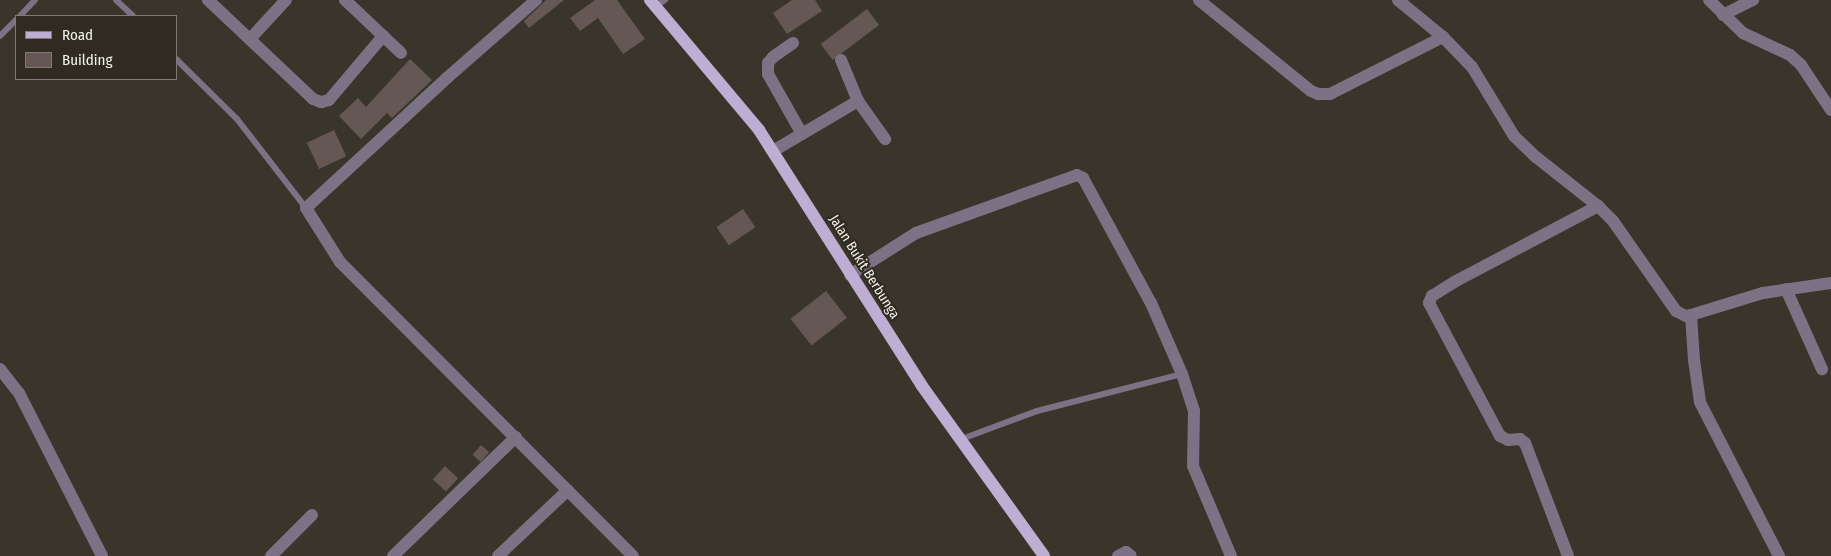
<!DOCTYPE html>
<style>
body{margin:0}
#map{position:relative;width:1831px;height:556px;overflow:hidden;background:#39352b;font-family:"Fira Sans Condensed",sans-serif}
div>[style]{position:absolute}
.building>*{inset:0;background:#655854;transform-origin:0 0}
.service>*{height:6px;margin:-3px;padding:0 3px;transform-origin:3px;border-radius:3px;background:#7b7385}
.minor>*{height:12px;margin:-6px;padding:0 6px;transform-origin:6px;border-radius:6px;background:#7b7385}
.primary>*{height:12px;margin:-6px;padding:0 6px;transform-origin:6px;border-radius:6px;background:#bfaed4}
span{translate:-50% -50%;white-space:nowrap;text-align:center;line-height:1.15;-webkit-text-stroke:4px #2f2b21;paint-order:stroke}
.street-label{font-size:14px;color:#f4f2eb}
.legend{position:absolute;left:15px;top:15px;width:162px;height:65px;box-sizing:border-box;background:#2f2b21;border:1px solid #7e7b72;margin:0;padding:6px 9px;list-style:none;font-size:15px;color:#f4f2eb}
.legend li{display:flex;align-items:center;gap:10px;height:25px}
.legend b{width:25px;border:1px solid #7e7b72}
</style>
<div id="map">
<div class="building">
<i style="clip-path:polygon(546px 0,564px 0,529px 28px,524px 21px)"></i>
<i style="clip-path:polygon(595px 0,617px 0,645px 39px,623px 54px,598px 18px,580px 31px,570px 18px)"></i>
<i style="clip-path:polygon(792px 0,815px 0,822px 11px,787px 34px,773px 13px)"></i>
<i style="left:867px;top:9px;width:20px;height:58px;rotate:53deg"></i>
<i style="clip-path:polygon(410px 59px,432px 80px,392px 118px,387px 113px,361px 139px,339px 116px,358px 98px,366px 107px)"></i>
<i style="left:334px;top:130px;width:29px;height:30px;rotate:65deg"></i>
<i style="left:743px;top:209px;width:22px;height:32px;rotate:56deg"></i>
<i style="left:826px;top:291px;width:34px;height:45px;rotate:52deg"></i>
<i style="left:481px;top:445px;width:11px;height:13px;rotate:41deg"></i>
<i style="left:445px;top:466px;width:18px;height:18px;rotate:43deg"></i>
</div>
<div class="service">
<i style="left:116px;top:0;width:23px;rotate:43deg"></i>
<i style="left:656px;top:6px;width:11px;rotate:-34deg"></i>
<i style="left:20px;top:16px;width:22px;rotate:-47deg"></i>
<i style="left:0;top:36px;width:23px;rotate:-45deg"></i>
<i style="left:176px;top:59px;width:86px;rotate:44.5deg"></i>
<i style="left:237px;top:119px;width:113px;rotate:52.2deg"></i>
<i style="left:959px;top:440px;width:83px;rotate:-20.4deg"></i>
<i style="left:1037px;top:411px;width:150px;rotate:-14.3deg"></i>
</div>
<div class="minor">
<i style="left:208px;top:0;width:144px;rotate:43.3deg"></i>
<i style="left:313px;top:99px;width:9px;rotate:21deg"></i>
<i style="left:321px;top:102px;width:8px;rotate:-14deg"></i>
<i style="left:329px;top:100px;width:84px;rotate:-49.8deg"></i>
<i style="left:345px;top:0;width:77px;rotate:43.4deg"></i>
<i style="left:536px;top:0;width:117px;rotate:138.8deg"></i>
<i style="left:448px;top:77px;width:193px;rotate:137.3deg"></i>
<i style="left:306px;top:208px;width:64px;rotate:57.8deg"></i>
<i style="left:340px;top:262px;width:415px;rotate:45.1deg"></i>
<i style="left:1199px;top:0;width:144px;rotate:39.1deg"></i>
<i style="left:1311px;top:91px;width:8px;rotate:23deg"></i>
<i style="left:1318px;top:94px;width:12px"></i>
<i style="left:1330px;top:94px;width:127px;rotate:-26.8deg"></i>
<i style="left:1398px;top:0;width:58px;rotate:39.4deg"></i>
<i style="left:1443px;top:37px;width:42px;rotate:46deg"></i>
<i style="left:1472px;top:67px;width:81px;rotate:58.7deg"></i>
<i style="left:1514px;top:136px;width:30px;rotate:44deg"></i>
<i style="left:1536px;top:157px;width:79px;rotate:38.3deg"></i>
<i style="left:1598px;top:206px;width:21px;rotate:45deg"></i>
<i style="left:1613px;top:221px;width:110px;rotate:55deg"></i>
<i style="left:1676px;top:311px;width:11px;rotate:27deg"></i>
<i style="left:1686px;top:316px;width:5px;rotate:-11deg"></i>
<i style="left:1709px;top:0;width:47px;rotate:44.1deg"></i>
<i style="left:1743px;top:33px;width:52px;rotate:25.1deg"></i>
<i style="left:1790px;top:55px;width:15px;rotate:42deg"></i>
<i style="left:1801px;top:65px;width:54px;rotate:56.3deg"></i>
<i style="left:1723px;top:15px;width:34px;rotate:-27deg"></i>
<i style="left:250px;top:39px;width:53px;rotate:-47.3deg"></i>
<i style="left:793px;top:43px;width:24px;rotate:145deg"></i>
<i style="left:773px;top:57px;width:8px;rotate:130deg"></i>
<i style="left:768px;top:63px;width:11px;rotate:90deg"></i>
<i style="left:768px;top:74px;width:69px;rotate:60.5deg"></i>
<i style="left:841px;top:60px;width:44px;rotate:67.5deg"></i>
<i style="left:858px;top:101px;width:47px;rotate:54.6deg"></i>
<i style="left:773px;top:151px;width:99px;rotate:-30.5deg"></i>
<i style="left:850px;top:275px;width:78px;rotate:-32.5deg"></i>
<i style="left:916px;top:233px;width:171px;rotate:-19.8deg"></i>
<i style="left:1077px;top:175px;width:7px;rotate:27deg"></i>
<i style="left:1083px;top:178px;width:142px;rotate:61.5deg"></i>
<i style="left:1151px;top:303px;width:77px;rotate:66.4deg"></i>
<i style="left:1182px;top:374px;width:39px;rotate:72deg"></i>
<i style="left:1194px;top:411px;width:55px;rotate:91deg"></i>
<i style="left:1193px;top:466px;width:98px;rotate:67.1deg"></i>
<i style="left:1786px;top:289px;width:88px;rotate:65.8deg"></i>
<i style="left:0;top:369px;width:31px;rotate:52deg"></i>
<i style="left:19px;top:393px;width:183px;rotate:63deg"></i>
<i style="left:271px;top:556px;width:58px;rotate:-45deg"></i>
<i style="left:393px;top:556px;width:171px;rotate:-44.1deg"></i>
<i style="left:498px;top:556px;width:96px;rotate:-43.3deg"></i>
<i style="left:1118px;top:556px;width:9px;rotate:-27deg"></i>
<i style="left:1126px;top:552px;width:6px;rotate:39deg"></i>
<i style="left:1568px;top:556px;width:121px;rotate:-110.8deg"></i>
<i style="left:1525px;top:443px;width:6px;rotate:-141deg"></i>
<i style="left:1520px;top:439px;width:12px;rotate:175deg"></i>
<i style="left:1508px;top:440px;width:9px;rotate:-153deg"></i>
<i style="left:1500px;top:436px;width:151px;rotate:-118.1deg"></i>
<i style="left:1429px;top:303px;width:8px;rotate:-67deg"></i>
<i style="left:1432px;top:296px;width:28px;rotate:-32deg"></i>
<i style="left:1456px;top:281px;width:161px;rotate:-27.8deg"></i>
<i style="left:1779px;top:556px;width:173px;rotate:-117.2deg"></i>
<i style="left:1700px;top:402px;width:42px;rotate:-98.1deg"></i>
<i style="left:1694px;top:360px;width:45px;rotate:-93.8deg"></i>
<i style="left:1691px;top:315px;width:75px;rotate:-17deg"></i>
<i style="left:1763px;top:293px;width:69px;rotate:-8.4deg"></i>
</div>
<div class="primary">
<i style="left:650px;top:0;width:170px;rotate:50deg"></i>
<i style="left:759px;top:130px;width:303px;rotate:57.5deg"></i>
<i style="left:922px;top:386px;width:209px;rotate:54.3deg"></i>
</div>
<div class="street-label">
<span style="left:864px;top:267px;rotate:58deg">Jalan Bukit Berbunga</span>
</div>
<ul class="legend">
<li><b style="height:6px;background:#bfaed4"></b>Road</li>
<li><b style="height:14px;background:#655854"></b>Building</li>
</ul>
</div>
